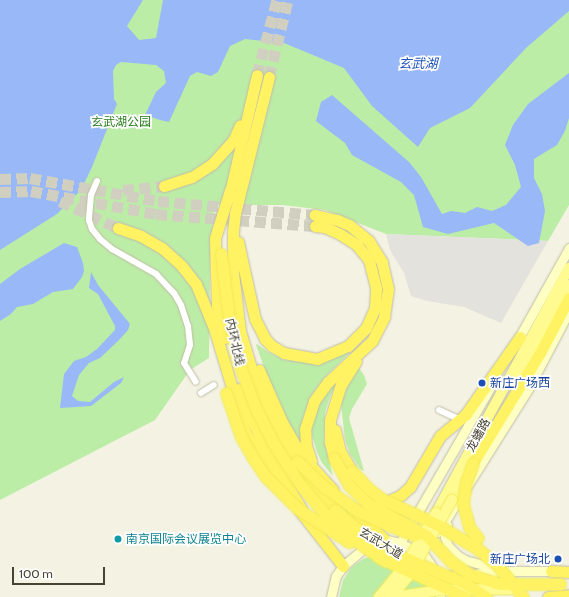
<!DOCTYPE html>
<meta charset="utf-8">
<style>
body{margin:0}
#map{position:relative;width:569px;height:597px;overflow:hidden;background:#f4f3e3;font-family:Cabin,"Noto Sans SC",sans-serif}
div>[style]{position:absolute}
.green>*{inset:0;background:#bceda7}
.parking>*{inset:0;background:#e3e2dc}
.water>*{inset:0;background:#98b8f8}
.highway-tunnel>*{height:11px;margin-top:-5.5px;transform-origin:0;background:repeating-linear-gradient(90deg,#d1d0c0 0 11px,transparent 0 16.5px)}
.roads{filter:drop-shadow(0 0 1px #c0bda5) drop-shadow(0 0 1px #c0bda5)}
.street>*{height:6px;margin:-3px;padding:0 3px;transform-origin:3px;border-radius:3px;background:#fff}
.secondary>*{height:9px;margin:-4.5px;padding:0 4.5px;transform-origin:4.5px;border-radius:4.5px;background:#feffc2}
.primary>*{height:10px;margin:-5px;padding:0 5px;transform-origin:5px;border-radius:5px;background:#fffb91}
.highway>*{height:11px;margin:-5.5px;padding:0 5.5px;transform-origin:5.5px;border-radius:5.5px;background:#fff263}
.bridges{filter:drop-shadow(0 0 1px #f0e954) drop-shadow(0 0 1px #f0e954)}
.primary-bridge>*{height:10px;margin:-5px;padding:0 5px;transform-origin:5px;border-radius:5px;background:#fffb91}
.highway-bridge>*{height:11px;margin:-5.5px;padding:0 5.5px;transform-origin:5.5px;border-radius:5.5px;background:#fff263}
.dots>*{width:11px;height:11px;translate:-50% -50%;box-sizing:border-box;border:2px solid #fff;border-radius:50%}
span{translate:-50% -50%;white-space:nowrap;text-align:center;line-height:1.15;-webkit-text-stroke:3.5px #fff;paint-order:stroke}
.park-label{font-size:12px;color:#2c7e20}
.street-label{font-size:12px;color:#464333}
.transit-label{font-size:12px;color:#164399}
.left{translate:0 -50%;text-align:left}
.right{translate:-100% -50%;text-align:right}
.culture-label{font-size:12px;color:#0d838f}
.water-label{font-size:13px;color:#2154bd;font-style:italic}
.scale{position:absolute;left:12px;top:567px;width:93px;height:18px;box-sizing:border-box;border:2px solid #464333;border-top:0;padding-left:5px;font-size:12px;line-height:14px;white-space:nowrap;color:#464333;-webkit-text-stroke:3px #fff;paint-order:stroke}
</style>
<div id="map">
<div class="green">
<i style="clip-path:polygon(0 0,569px 0,569px 205px,548px 241px,386px 234px,325px 210px,282px 205px,215px 205px,210px 252px,209px 358px,190px 370px,155px 420px,0 500px)"></i>
<i style="clip-path:polygon(357px 340px,360px 342px,359px 344px,324px 378px,311px 396px,304px 415px,302px 439px,298px 439px,289px 424px,272px 389px,256px 345px,257px 344px,268px 352px,284px 360px,312px 363px)"></i>
<i style="clip-path:polygon(359px 368px,364px 375px,367px 384px,352px 409px,349px 418px,364px 471px,361px 470px,349px 452px,345px 440px,341px 404px,349px 382px)"></i>
<i style="clip-path:polygon(341px 374px,330px 397px,325px 412px,324px 441px,333px 476px,322px 463px,317px 452px,312px 435px,312px 427px,318px 403px)"></i>
<i style="clip-path:polygon(377px 554px,391px 554px,422px 571px,427px 579px,432px 597px,339px 597px,343px 580px,352px 567px,363px 559px)"></i>
</div>
<div class="parking">
<i style="clip-path:polygon(386px 234px,548px 241px,501px 323px,464px 307px,427px 301px,411px 296px,404px 273px,390px 250px)"></i>
</div>
<div class="water">
<i style="clip-path:polygon(0 0,143px 0,127px 26px,139px 40px,156px 38px,163px 0,569px 0,569px 11px,526px 48px,470px 108px,430px 128px,418px 147px,372px 106px,344px 68px,284px 43px,245px 39px,230px 46px,218px 72px,211px 76px,197px 72px,190px 76px,169px 122px,160px 120px,145px 115px,156px 92px,166px 83px,164px 71px,156px 65px,121px 62px,116px 65px,113px 71px,114px 99px,117px 104px,92px 167px,81px 190px,57px 214px,0 250px)"></i>
<i style="clip-path:polygon(569px 73px,569px 118px,565px 131px,557px 145px,534px 159px,534px 178px,542px 194px,545px 211px,539px 243px,528px 246px,494px 223px,448px 234px,423px 227px,414px 195px,401px 182px,352px 155px,345px 143px,316px 121px,321px 102px,332px 95px,409px 162px,421px 177px,442px 214px,451px 211px,465px 213px,477px 207px,492px 211px,506px 205px,521px 187px,515px 165px,505px 145px,513px 125px,528px 104px)"></i>
<i style="clip-path:polygon(64px 243px,77px 247px,83px 263px,84px 271px,82px 277px,73px 289px,53px 292px,33px 304px,17px 307px,11px 314px,0 321px,0 284px,20px 269px)"></i>
<i style="clip-path:polygon(91px 272px,98px 285px,130px 324px,128px 330px,119px 340px,100px 358px,89px 363px,79px 375px,72px 396px,78px 401px,90px 402px,114px 382px,124px 377px,121px 383px,91px 406px,60px 408px,64px 374px,74px 361px,86px 357px,97px 349px,115px 330px,115px 326px,98px 294px,89px 288px)"></i>
</div>
<div class="highway-tunnel">
<i style="left:257px;top:75px;width:78px;rotate:-75.1deg"></i>
<i style="left:269px;top:77px;width:79px;rotate:-76.1deg"></i>
<i style="left:0;top:179px;width:30px;rotate:-2deg"></i>
<i style="left:30px;top:178px;width:130px;rotate:10.2deg"></i>
<i style="left:158px;top:201px;width:158px;rotate:5.1deg"></i>
<i style="left:123px;top:190px;width:41px;rotate:-5.6deg"></i>
<i style="left:0;top:192px;width:31px;rotate:-2deg"></i>
<i style="left:31px;top:191px;width:127px;rotate:10.4deg"></i>
<i style="left:156px;top:214px;width:159px;rotate:4.3deg"></i>
<i style="left:60px;top:201px;width:64px;rotate:25deg"></i>
</div>
<div class="roads">
<div class="street">
<i style="left:97px;top:181px;width:15px;rotate:113deg"></i>
<i style="left:91px;top:195px;width:25px;rotate:95deg"></i>
<i style="left:89px;top:220px;width:9px;rotate:72deg"></i>
<i style="left:92px;top:229px;width:13px;rotate:51deg"></i>
<i style="left:100px;top:239px;width:16px;rotate:40deg"></i>
<i style="left:112px;top:249px;width:51px;rotate:29.6deg"></i>
<i style="left:156px;top:274px;width:26px;rotate:47deg"></i>
<i style="left:174px;top:293px;width:14px;rotate:60deg"></i>
<i style="left:181px;top:305px;width:22px;rotate:72deg"></i>
<i style="left:188px;top:326px;width:19px;rotate:84deg"></i>
<i style="left:190px;top:345px;width:19px;rotate:108deg"></i>
<i style="left:184px;top:363px;width:22px;rotate:58deg"></i>
<i style="left:201px;top:393px;width:15px;rotate:-32deg"></i>
<i style="left:439px;top:410px;width:19px;rotate:25deg"></i>
</div>
<div class="secondary">
<i style="left:516px;top:343px;width:109px;rotate:-60.8deg"></i>
<i style="left:447px;top:525px;width:12px;rotate:99deg"></i>
<i style="left:445px;top:537px;width:9px;rotate:72deg"></i>
<i style="left:448px;top:546px;width:13px;rotate:45deg"></i>
<i style="left:457px;top:555px;width:9px;rotate:32deg"></i>
<i style="left:465px;top:560px;width:34px;rotate:15deg"></i>
<i style="left:438px;top:532px;width:169px;rotate:-57.8deg"></i>
<i style="left:528px;top:389px;width:88px;rotate:-62.3deg"></i>
<i style="left:400px;top:543px;width:193px;rotate:-59.9deg"></i>
<i style="left:446px;top:576px;width:62px;rotate:-4.6deg"></i>
<i style="left:508px;top:571px;width:43px"></i>
<i style="left:331px;top:597px;width:22px;rotate:-77deg"></i>
<i style="left:336px;top:576px;width:12px;rotate:-55deg"></i>
<i style="left:343px;top:566px;width:34px;rotate:-40deg"></i>
<i style="left:369px;top:544px;width:16px;rotate:-18deg"></i>
<i style="left:384px;top:539px;width:16px;rotate:14deg"></i>
<i style="left:400px;top:543px;width:27px;rotate:27deg"></i>
<i style="left:424px;top:555px;width:12px;rotate:55deg"></i>
<i style="left:431px;top:565px;width:33px;rotate:74deg"></i>
</div>
<div class="primary">
<i style="left:517px;top:382px;width:110px;rotate:-61.8deg"></i>
<i style="left:452px;top:500px;width:29px;rotate:-61deg"></i>
<i style="left:436px;top:513px;width:279px;rotate:-61.5deg"></i>
</div>
<div class="highway">
<i style="left:269px;top:77px;width:140px;rotate:104deg"></i>
<i style="left:235px;top:213px;width:18px;rotate:96deg"></i>
<i style="left:233px;top:231px;width:42px;rotate:90deg"></i>
<i style="left:233px;top:273px;width:58px;rotate:83.1deg"></i>
<i style="left:240px;top:331px;width:63px;rotate:73.3deg"></i>
<i style="left:258px;top:391px;width:38px;rotate:65deg"></i>
<i style="left:274px;top:426px;width:24px;rotate:60deg"></i>
<i style="left:286px;top:447px;width:47px;rotate:53.6deg"></i>
<i style="left:314px;top:485px;width:33px;rotate:50deg"></i>
<i style="left:164px;top:186px;width:29px;rotate:-18deg"></i>
<i style="left:192px;top:177px;width:24px;rotate:-33deg"></i>
<i style="left:212px;top:164px;width:31px;rotate:-48deg"></i>
<i style="left:233px;top:141px;width:17px;rotate:-66deg"></i>
<i style="left:229px;top:197px;width:125px;rotate:-77.1deg"></i>
<i style="left:118px;top:228px;width:24px;rotate:19deg"></i>
<i style="left:141px;top:236px;width:24px;rotate:30deg"></i>
<i style="left:162px;top:248px;width:25px;rotate:42deg"></i>
<i style="left:181px;top:265px;width:24px;rotate:52deg"></i>
<i style="left:196px;top:284px;width:48px;rotate:67.8deg"></i>
<i style="left:214px;top:328px;width:111px;rotate:73.2deg"></i>
<i style="left:246px;top:434px;width:23px;rotate:59deg"></i>
<i style="left:258px;top:454px;width:47px;rotate:53.6deg"></i>
<i style="left:238px;top:242px;width:79px;rotate:77.6deg"></i>
<i style="left:255px;top:319px;width:22px;rotate:63deg"></i>
<i style="left:265px;top:339px;width:10px;rotate:45deg"></i>
<i style="left:272px;top:346px;width:14px;rotate:30deg"></i>
<i style="left:284px;top:353px;width:34px;rotate:10deg"></i>
<i style="left:317px;top:359px;width:34px;rotate:-23deg"></i>
<i style="left:348px;top:346px;width:25px;rotate:-45deg"></i>
<i style="left:366px;top:328px;width:22px;rotate:-66deg"></i>
<i style="left:375px;top:308px;width:20px;rotate:-87deg"></i>
<i style="left:376px;top:288px;width:29px;rotate:-104deg"></i>
<i style="left:369px;top:260px;width:19px;rotate:-129deg"></i>
<i style="left:357px;top:245px;width:20px;rotate:-147deg"></i>
<i style="left:340px;top:234px;width:17px;rotate:-156deg"></i>
<i style="left:324px;top:227px;width:9px;rotate:-174deg"></i>
<i style="left:224px;top:338px;width:33px;rotate:-102deg"></i>
<i style="left:217px;top:306px;width:68px;rotate:-91.7deg"></i>
<i style="left:215px;top:238px;width:50px;rotate:-72.6deg"></i>
<i style="left:259px;top:370px;width:57px;rotate:66.1deg"></i>
<i style="left:282px;top:422px;width:38px;rotate:60deg"></i>
<i style="left:301px;top:455px;width:47px;rotate:47.6deg"></i>
<i style="left:239px;top:389px;width:65px;rotate:66.6deg"></i>
<i style="left:265px;top:449px;width:71px;rotate:58.8deg"></i>
<i style="left:335px;top:430px;width:22px;rotate:77deg"></i>
<i style="left:340px;top:451px;width:23px;rotate:59deg"></i>
<i style="left:334px;top:458px;width:16px;rotate:-104deg"></i>
<i style="left:330px;top:442px;width:22px;rotate:-90deg"></i>
<i style="left:330px;top:420px;width:37px;rotate:-73deg"></i>
<i style="left:341px;top:385px;width:28px;rotate:-58deg"></i>
<i style="left:311px;top:461px;width:16px;rotate:-108deg"></i>
<i style="left:306px;top:446px;width:17px;rotate:-93deg"></i>
<i style="left:305px;top:429px;width:29px;rotate:-72deg"></i>
<i style="left:314px;top:401px;width:24px;rotate:-54deg"></i>
<i style="left:328px;top:382px;width:60px;rotate:-43deg"></i>
<i style="left:372px;top:341px;width:27px;rotate:-63deg"></i>
<i style="left:384px;top:317px;width:28px;rotate:-82deg"></i>
<i style="left:388px;top:289px;width:28px;rotate:-103deg"></i>
<i style="left:382px;top:262px;width:25px;rotate:-122deg"></i>
<i style="left:369px;top:241px;width:26px;rotate:-141deg"></i>
<i style="left:349px;top:225px;width:13px;rotate:-157deg"></i>
<i style="left:337px;top:220px;width:23px;rotate:-167deg"></i>
<i style="left:473px;top:463px;width:131px;rotate:-58.7deg"></i>
<i style="left:541px;top:351px;width:60px;rotate:-62.2deg"></i>
<i style="left:382px;top:504px;width:21px;rotate:-25deg"></i>
<i style="left:401px;top:495px;width:12px;rotate:-42deg"></i>
<i style="left:410px;top:487px;width:59px;rotate:-59.5deg"></i>
<i style="left:440px;top:436px;width:34px;rotate:-40deg"></i>
<i style="left:466px;top:414px;width:94px;rotate:-55deg"></i>
<i style="left:351px;top:509px;width:45px;rotate:42.3deg"></i>
<i style="left:300px;top:511px;width:70px;rotate:52deg"></i>
<i style="left:551px;top:571px;width:18px;rotate:3deg"></i>
<i style="left:548px;top:597px;width:21px;rotate:-5deg"></i>
</div>
</div>
<div class="bridges">
<div class="primary-bridge">
<i style="left:379px;top:597px;width:44px;rotate:-50.5deg"></i>
<i style="left:407px;top:563px;width:58px;rotate:-59.9deg"></i>
<i style="left:391px;top:597px;width:26px;rotate:-50deg"></i>
<i style="left:408px;top:577px;width:89px;rotate:-60.3deg"></i>
<i style="left:394px;top:597px;width:46px;rotate:-8.8deg"></i>
<i style="left:439px;top:590px;width:73px;rotate:-0.8deg"></i>
</div>
<div class="highway-bridge">
<i style="left:221px;top:254px;width:64px;rotate:82.9deg"></i>
<i style="left:229px;top:318px;width:41px;rotate:78.7deg"></i>
<i style="left:237px;top:358px;width:54px;rotate:69.6deg"></i>
<i style="left:256px;top:409px;width:36px;rotate:63deg"></i>
<i style="left:272px;top:441px;width:50px;rotate:57.3deg"></i>
<i style="left:299px;top:483px;width:42px;rotate:49.8deg"></i>
<i style="left:326px;top:515px;width:38px;rotate:41deg"></i>
<i style="left:355px;top:540px;width:37px;rotate:35deg"></i>
<i style="left:226px;top:393px;width:46px;rotate:71.2deg"></i>
<i style="left:241px;top:437px;width:24px;rotate:60deg"></i>
<i style="left:253px;top:458px;width:23px;rotate:56deg"></i>
<i style="left:266px;top:477px;width:45px;rotate:45deg"></i>
<i style="left:298px;top:509px;width:61px;rotate:32.9deg"></i>
<i style="left:334px;top:458px;width:31px;rotate:61deg"></i>
<i style="left:349px;top:485px;width:25px;rotate:45deg"></i>
<i style="left:367px;top:503px;width:68px;rotate:28.8deg"></i>
<i style="left:427px;top:536px;width:34px;rotate:47deg"></i>
<i style="left:450px;top:561px;width:25px;rotate:34deg"></i>
<i style="left:471px;top:575px;width:30px;rotate:17deg"></i>
<i style="left:500px;top:584px;width:60px"></i>
<i style="left:297px;top:461px;width:36px;rotate:44deg"></i>
<i style="left:323px;top:486px;width:41px;rotate:36deg"></i>
<i style="left:356px;top:510px;width:38px;rotate:25deg"></i>
<i style="left:391px;top:526px;width:26px;rotate:21deg"></i>
<i style="left:473px;top:463px;width:20px;rotate:110deg"></i>
<i style="left:466px;top:482px;width:22px;rotate:98deg"></i>
<i style="left:463px;top:504px;width:24px;rotate:75deg"></i>
<i style="left:469px;top:527px;width:14px;rotate:51deg"></i>
<i style="left:352px;top:471px;width:25px;rotate:47deg"></i>
<i style="left:369px;top:489px;width:16px;rotate:38deg"></i>
<i style="left:382px;top:499px;width:62px;rotate:24.9deg"></i>
<i style="left:438px;top:525px;width:47px;rotate:31deg"></i>
<i style="left:478px;top:549px;width:25px;rotate:40deg"></i>
<i style="left:497px;top:565px;width:41px;rotate:50.9deg"></i>
<i style="left:335px;top:510px;width:37px;rotate:41deg"></i>
<i style="left:363px;top:534px;width:29px;rotate:34deg"></i>
<i style="left:387px;top:550px;width:86px;rotate:23.3deg"></i>
<i style="left:466px;top:584px;width:24px;rotate:33deg"></i>
<i style="left:378px;top:557px;width:96px;rotate:24.7deg"></i>
</div>
</div>
<div class="dots">
<i style="left:482px;top:383px;background:#1a4fb4"></i>
<i style="left:118px;top:539px;background:#0f9aa8"></i>
<i style="left:558px;top:559px;background:#1a4fb4"></i>
</div>
<div class="park-label">
<span style="left:121px;top:122px">玄武湖公园</span>
</div>
<div class="street-label">
<span style="left:235px;top:342px;rotate:77deg">内环北线</span>
<span style="left:478px;top:435px;rotate:-61deg">龙蟠路</span>
<span style="left:381px;top:543px;rotate:31deg">玄武大道</span>
</div>
<div class="transit-label">
<span class="left" style="left:490px;top:383px">新庄广场西</span>
<span class="right" style="left:550px;top:559px">新庄广场北</span>
</div>
<div class="culture-label">
<span class="left" style="left:126px;top:539px">南京国际会议展览中心</span>
</div>
<div class="water-label">
<span style="left:418px;top:63px">玄武湖</span>
</div>
<div class="scale">100 m</div>
</div>
